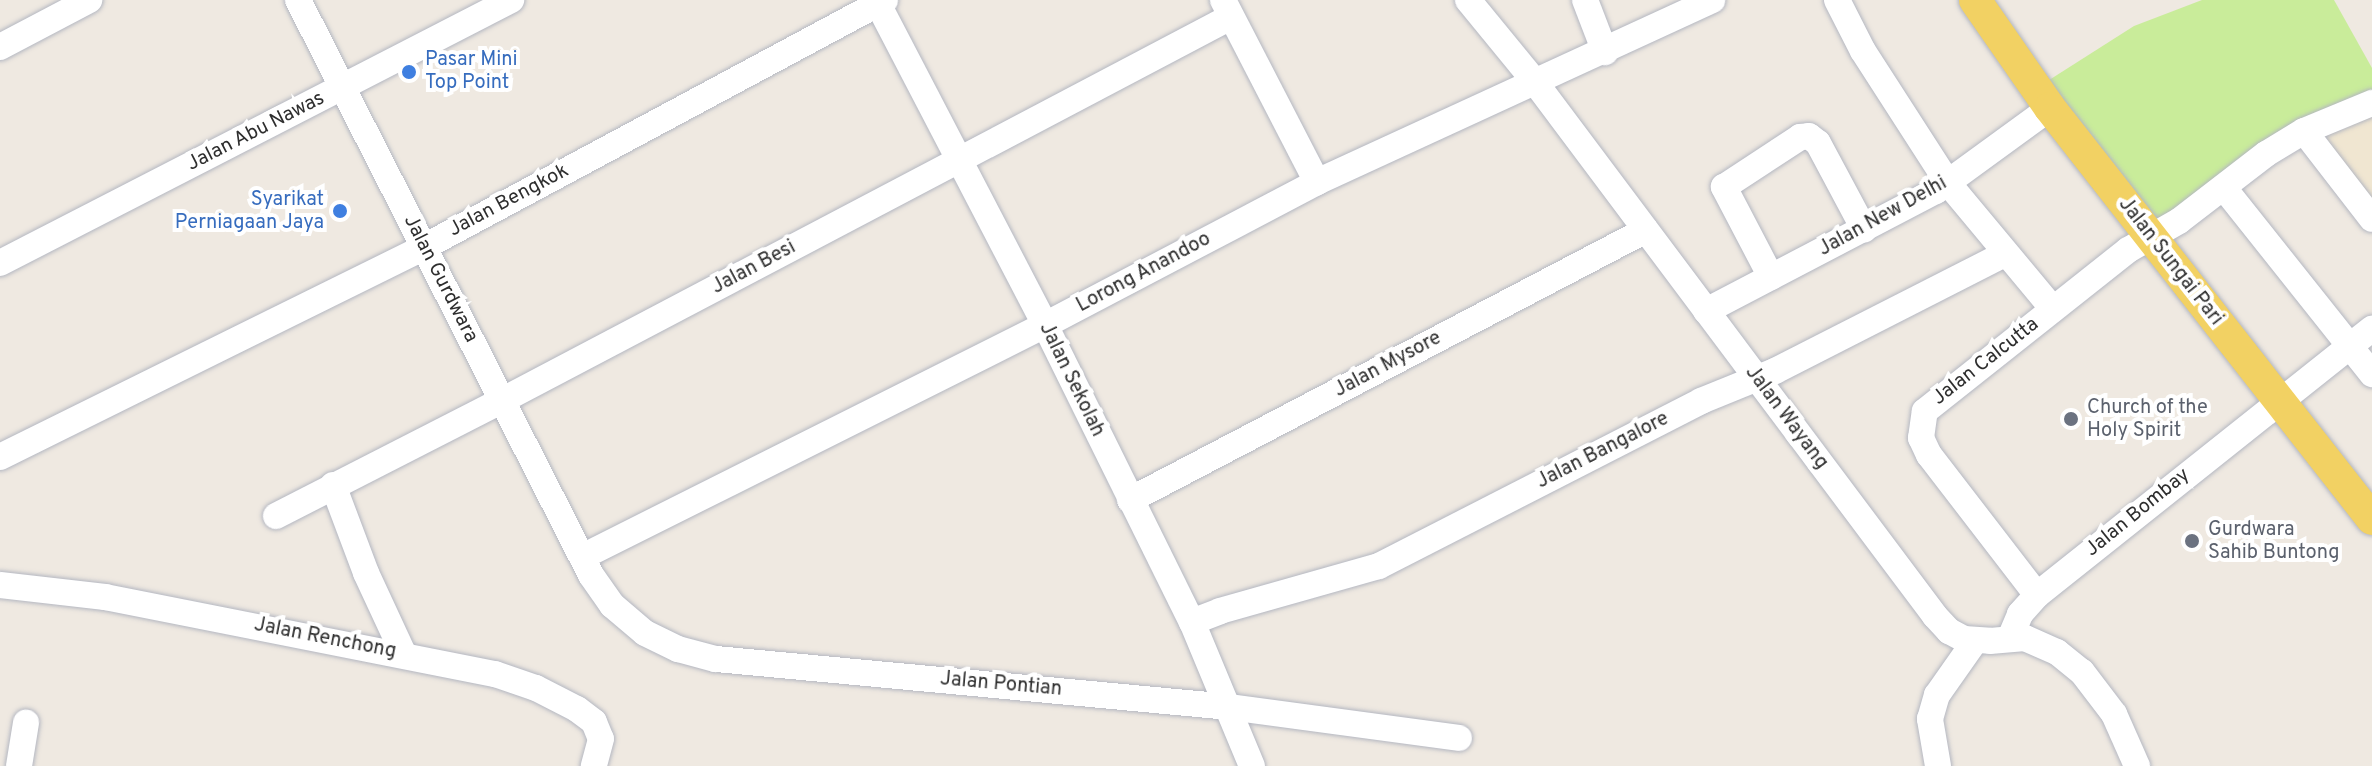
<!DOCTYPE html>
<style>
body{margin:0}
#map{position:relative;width:2372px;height:766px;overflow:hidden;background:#efe9e1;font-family:Overpass,sans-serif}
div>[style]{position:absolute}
.education>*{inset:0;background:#f0e6d1}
.pitch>*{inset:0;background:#c9ec9a}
.roads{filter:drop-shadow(0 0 2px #b4b7c1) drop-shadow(0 0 2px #b4b7c1)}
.minor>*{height:26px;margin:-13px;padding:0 13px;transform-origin:13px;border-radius:13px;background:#fff}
.major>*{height:32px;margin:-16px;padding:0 16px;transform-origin:16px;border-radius:16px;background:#f2d163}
.dots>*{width:22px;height:22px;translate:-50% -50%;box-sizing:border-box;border:4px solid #fff;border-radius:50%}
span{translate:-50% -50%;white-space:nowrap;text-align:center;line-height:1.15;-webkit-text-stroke:8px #fff;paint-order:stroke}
.shop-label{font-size:20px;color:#366cbe}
.left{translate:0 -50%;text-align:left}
.right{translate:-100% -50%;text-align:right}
.street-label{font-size:20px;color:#2e2e2e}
.worship-label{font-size:20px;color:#5b616d}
</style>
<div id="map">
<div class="education">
<i style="clip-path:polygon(2372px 113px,2372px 204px,2317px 135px)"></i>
</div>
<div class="pitch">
<i style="clip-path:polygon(2202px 0,2334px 0,2372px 68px,2372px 94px,2155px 225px,2046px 82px,2134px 26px)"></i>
</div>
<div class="roads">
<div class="minor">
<i style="left:298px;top:0;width:645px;rotate:63deg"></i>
<i style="left:591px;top:575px;width:37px;rotate:55deg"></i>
<i style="left:612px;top:605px;width:43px;rotate:40.3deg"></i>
<i style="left:645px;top:633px;width:37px;rotate:26deg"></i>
<i style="left:678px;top:649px;width:39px;rotate:15deg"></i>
<i style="left:716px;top:659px;width:516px;rotate:5.34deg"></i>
<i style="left:1230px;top:707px;width:231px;rotate:7.7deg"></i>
<i style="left:876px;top:0;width:366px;rotate:62.5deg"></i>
<i style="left:1045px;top:325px;width:331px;rotate:63.7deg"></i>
<i style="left:1192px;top:622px;width:156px;rotate:67.4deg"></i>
<i style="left:1223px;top:0;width:205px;rotate:62.7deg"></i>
<i style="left:1468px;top:0;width:106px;rotate:50.7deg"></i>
<i style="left:1535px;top:82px;width:667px;rotate:53.16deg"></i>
<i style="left:1935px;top:616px;width:21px;rotate:47deg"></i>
<i style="left:1949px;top:631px;width:17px;rotate:28deg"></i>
<i style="left:1964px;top:639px;width:26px;rotate:4deg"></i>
<i style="left:1990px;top:641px;width:35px;rotate:-5deg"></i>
<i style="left:2025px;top:638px;width:35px;rotate:24deg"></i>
<i style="left:2057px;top:652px;width:32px;rotate:39deg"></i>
<i style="left:2082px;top:672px;width:53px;rotate:52.7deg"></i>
<i style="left:2114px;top:714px;width:57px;rotate:66.1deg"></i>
<i style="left:1585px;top:0;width:56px;rotate:69deg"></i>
<i style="left:1837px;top:0;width:57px;rotate:63deg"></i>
<i style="left:1863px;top:51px;width:157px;rotate:57.2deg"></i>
<i style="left:1948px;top:183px;width:164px;rotate:50.2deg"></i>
<i style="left:0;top:47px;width:101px;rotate:-27.8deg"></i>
<i style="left:2304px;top:131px;width:111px;rotate:52.3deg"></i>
<i style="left:2224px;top:188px;width:238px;rotate:51.5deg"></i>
<i style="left:0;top:263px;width:575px;rotate:-27.23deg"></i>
<i style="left:1771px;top:277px;width:102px;rotate:-117.6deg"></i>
<i style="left:1724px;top:187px;width:91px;rotate:-33.3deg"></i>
<i style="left:1800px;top:137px;width:9px;rotate:-6deg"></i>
<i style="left:1809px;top:136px;width:11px;rotate:38deg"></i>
<i style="left:1818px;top:143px;width:98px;rotate:61.9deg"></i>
<i style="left:1706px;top:311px;width:259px;rotate:-27.6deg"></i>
<i style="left:1936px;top:191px;width:141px;rotate:-36.1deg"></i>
<i style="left:0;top:457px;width:473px;rotate:-26.3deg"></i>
<i style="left:424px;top:247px;width:523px;rotate:-28.18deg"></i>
<i style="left:333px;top:485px;width:94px;rotate:69.4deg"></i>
<i style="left:366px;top:573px;width:90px;rotate:65.1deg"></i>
<i style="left:1130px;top:500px;width:582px;rotate:-27.62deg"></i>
<i style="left:276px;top:516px;width:253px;rotate:-27.1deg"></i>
<i style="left:501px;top:401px;width:825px;rotate:-27.75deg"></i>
<i style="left:582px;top:557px;width:518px;rotate:-26.61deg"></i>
<i style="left:1045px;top:325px;width:307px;rotate:-27.7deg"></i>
<i style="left:1317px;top:182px;width:435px;rotate:-24.7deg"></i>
<i style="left:0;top:585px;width:106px;rotate:6.5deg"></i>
<i style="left:105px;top:597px;width:398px;rotate:11.2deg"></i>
<i style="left:495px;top:674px;width:43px;rotate:18.9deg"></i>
<i style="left:536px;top:688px;width:46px;rotate:27.1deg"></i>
<i style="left:577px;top:709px;width:21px;rotate:37deg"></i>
<i style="left:594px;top:722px;width:18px;rotate:68deg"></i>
<i style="left:601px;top:739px;width:28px;rotate:105deg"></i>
<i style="left:2037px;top:595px;width:177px;rotate:-127.6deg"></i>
<i style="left:1929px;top:455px;width:19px;rotate:-115deg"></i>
<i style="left:1921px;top:438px;width:27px;rotate:-82deg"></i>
<i style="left:1925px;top:411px;width:259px;rotate:-38.4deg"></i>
<i style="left:2128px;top:250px;width:59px;rotate:-29.6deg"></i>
<i style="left:2179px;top:221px;width:110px;rotate:-37.6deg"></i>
<i style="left:2266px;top:154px;width:44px;rotate:-31.2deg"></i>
<i style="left:2304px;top:131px;width:74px;rotate:-22.4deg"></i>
<i style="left:1192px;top:622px;width:30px;rotate:-21deg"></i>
<i style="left:1220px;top:611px;width:165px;rotate:-15.8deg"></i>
<i style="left:1379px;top:566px;width:362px;rotate:-27.1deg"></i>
<i style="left:1701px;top:401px;width:80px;rotate:-22.1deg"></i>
<i style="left:1775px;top:371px;width:258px;rotate:-27deg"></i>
<i style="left:2010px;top:638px;width:26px;rotate:-67deg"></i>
<i style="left:2020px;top:614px;width:25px;rotate:-48deg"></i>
<i style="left:2037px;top:595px;width:428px;rotate:-38.5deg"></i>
<i style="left:19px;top:766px;width:44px;rotate:-80.8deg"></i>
<i style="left:1938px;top:766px;width:48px;rotate:-99.7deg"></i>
<i style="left:1930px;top:719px;width:25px;rotate:-74deg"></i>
<i style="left:1937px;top:695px;width:66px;rotate:-54.9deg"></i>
</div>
<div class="major">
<i style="left:1975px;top:0;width:131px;rotate:55.2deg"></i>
<i style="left:2050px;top:108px;width:522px;rotate:51.92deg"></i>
</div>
</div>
<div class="dots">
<i style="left:409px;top:72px;background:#3f7fe0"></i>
<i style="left:340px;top:211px;background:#3f7fe0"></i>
<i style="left:2071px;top:419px;background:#6b7280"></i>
<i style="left:2192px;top:541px;background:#6b7280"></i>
</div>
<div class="shop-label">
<span class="left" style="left:425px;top:72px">Pasar Mini<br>Top Point</span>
<span class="right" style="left:324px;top:212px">Syarikat<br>Perniagaan Jaya</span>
</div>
<div class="street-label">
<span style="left:256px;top:132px;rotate:-27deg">Jalan Abu Nawas</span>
<span style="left:509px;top:201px;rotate:-28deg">Jalan Bengkok</span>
<span style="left:1883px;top:217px;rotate:-29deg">Jalan New Delhi</span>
<span style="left:2170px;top:262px;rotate:52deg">Jalan Sungai Pari</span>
<span style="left:754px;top:268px;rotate:-28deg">Jalan Besi</span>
<span style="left:1144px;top:273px;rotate:-28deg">Lorong Anandoo</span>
<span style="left:440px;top:279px;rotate:63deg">Jalan Gurdwara</span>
<span style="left:1986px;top:362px;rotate:-38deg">Jalan Calcutta</span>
<span style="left:1388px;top:365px;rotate:-28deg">Jalan Mysore</span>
<span style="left:1071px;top:380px;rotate:64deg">Jalan Sekolah</span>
<span style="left:1786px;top:418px;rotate:53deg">Jalan Wayang</span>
<span style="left:1603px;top:451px;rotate:-27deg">Jalan Bangalore</span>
<span style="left:2138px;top:513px;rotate:-39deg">Jalan Bombay</span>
<span style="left:325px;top:639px;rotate:11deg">Jalan Renchong</span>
<span style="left:1001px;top:685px;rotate:5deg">Jalan Pontian</span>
</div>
<div class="worship-label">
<span class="left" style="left:2087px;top:420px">Church of the<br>Holy Spirit</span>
<span class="left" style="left:2208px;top:542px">Gurdwara<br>Sahib Buntong</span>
</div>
</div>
